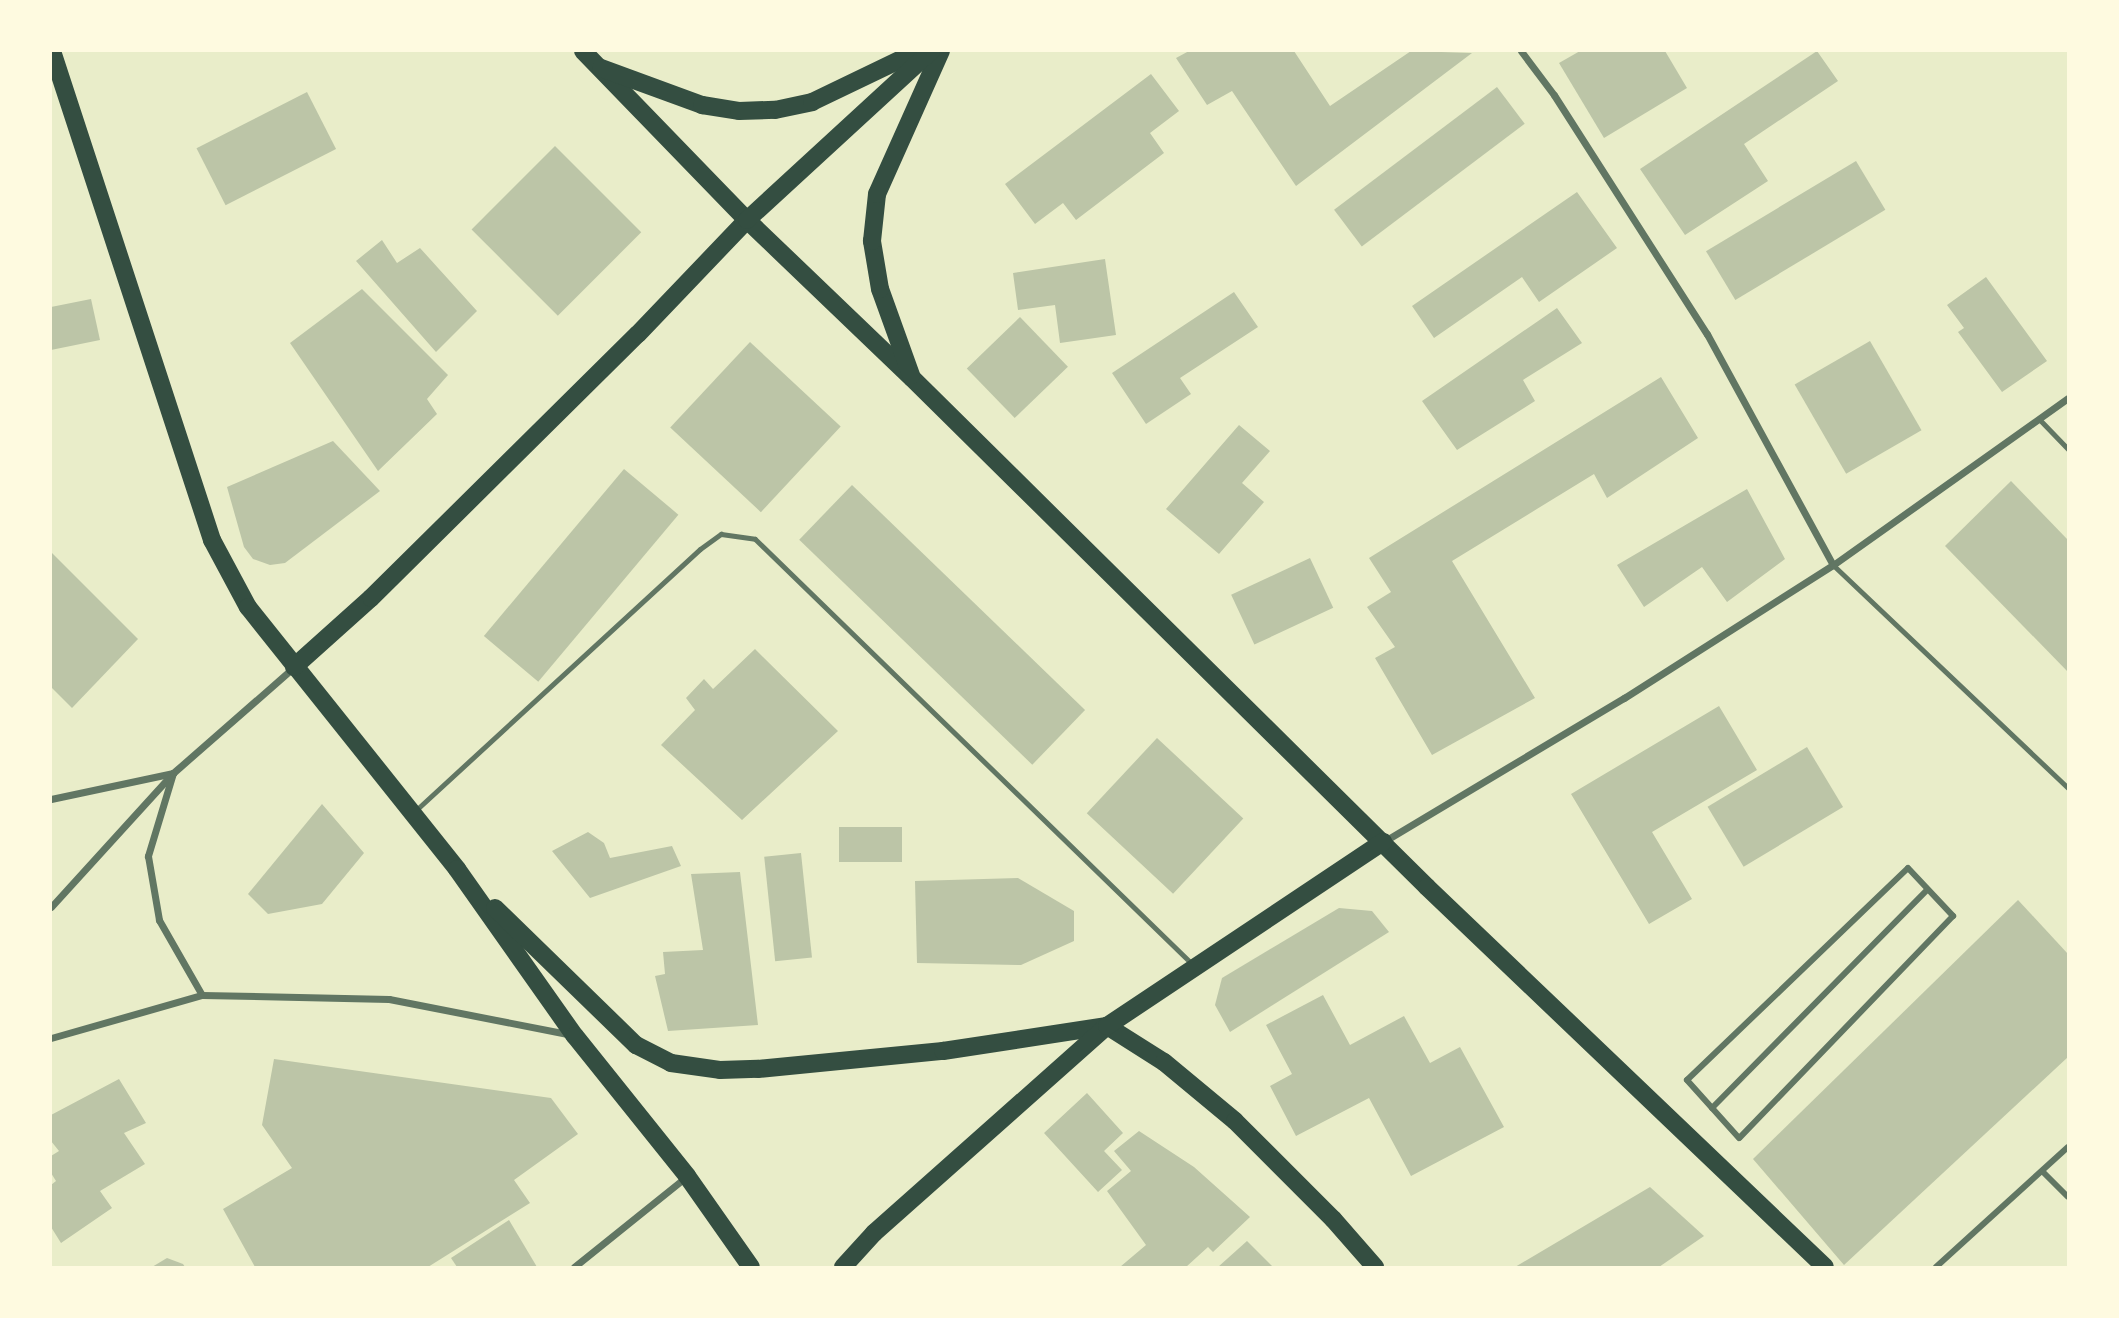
<!DOCTYPE html>
<style>
body{margin:0}
#map{position:relative;width:2119px;height:1318px;overflow:hidden;background:#e9edc9;font-family:Lato,sans-serif}
div>[style]{position:absolute}
.building>*{inset:0;background:#bcc5a7;transform-origin:0 0}
.service>*{height:5px;margin:-2.5px;padding:0 2.5px;transform-origin:2.5px;border-radius:2.5px;background:#617663}
.pedestrian>*{height:6px;margin:-3px;padding:0 3px;transform-origin:3px;border-radius:3px;background:#617663}
.minor>*{height:7px;margin:-3.5px;padding:0 3.5px;transform-origin:3.5px;border-radius:3.5px;background:#617663}
.primary>*{height:18px;margin:-9px;padding:0 9px;transform-origin:9px;border-radius:9px;background:#344e41}
span{translate:-50% -50%;white-space:nowrap;text-align:center;line-height:1.15;-webkit-text-stroke:5px #fefae0;paint-order:stroke}
.frame{position:absolute;inset:0;border:52px solid #fefae0;pointer-events:none}
</style>
<div id="map">
<div class="building">
<i style="clip-path:polygon(1189px 51px,1294px 51px,1330px 106px,1411px 51px,1472px 53px,1296px 186px,1232px 91px,1207px 105px,1176px 58px)"></i>
<i style="clip-path:polygon(1580px 51px,1665px 51px,1687px 88px,1604px 138px,1559px 63px)"></i>
<i style="clip-path:polygon(1817px 51px,1838px 81px,1744px 144px,1768px 181px,1685px 235px,1640px 169px)"></i>
<i style="clip-path:polygon(1151px 74px,1179px 111px,1150px 133px,1164px 153px,1076px 220px,1063px 203px,1035px 224px,1005px 184px)"></i>
<i style="left:1497px;top:87px;width:46px;height:204px;rotate:53deg"></i>
<i style="left:307px;top:92px;width:64px;height:124px;rotate:63deg"></i>
<i style="left:555px;top:146px;width:122px;height:118px;rotate:45deg"></i>
<i style="left:1856px;top:161px;width:57px;height:175px;rotate:59deg"></i>
<i style="clip-path:polygon(1577px 192px,1617px 248px,1539px 302px,1522px 277px,1434px 338px,1412px 306px)"></i>
<i style="clip-path:polygon(382px 240px,397px 263px,420px 248px,477px 311px,436px 352px,356px 261px)"></i>
<i style="clip-path:polygon(1105px 259px,1116px 335px,1060px 343px,1055px 305px,1018px 310px,1013px 273px)"></i>
<i style="clip-path:polygon(1986px 277px,2047px 361px,2002px 392px,1958px 332px,1964px 328px,1947px 305px)"></i>
<i style="clip-path:polygon(362px 289px,448px 375px,427px 399px,437px 414px,378px 471px,290px 343px)"></i>
<i style="clip-path:polygon(1234px 292px,1258px 327px,1180px 378px,1191px 394px,1146px 424px,1112px 373px)"></i>
<i style="clip-path:polygon(91px 299px,100px 340px,51px 350px,51px 307px)"></i>
<i style="clip-path:polygon(1557px 308px,1582px 343px,1523px 380px,1535px 401px,1457px 450px,1422px 401px)"></i>
<i style="left:1020px;top:317px;width:69px;height:74px;rotate:46deg"></i>
<i style="left:1870px;top:341px;width:103px;height:87px;rotate:60deg"></i>
<i style="left:750px;top:342px;width:124px;height:117px;rotate:43deg"></i>
<i style="clip-path:polygon(1661px 377px,1698px 438px,1607px 498px,1594px 474px,1452px 561px,1535px 698px,1432px 755px,1375px 658px,1395px 647px,1367px 607px,1391px 592px,1369px 558px)"></i>
<i style="clip-path:polygon(1239px 425px,1270px 451px,1242px 483px,1264px 502px,1219px 554px,1166px 509px)"></i>
<i style="clip-path:polygon(333px 441px,380px 491px,285px 563px,270px 565px,253px 559px,244px 547px,227px 487px)"></i>
<i style="left:624px;top:469px;width:71px;height:218px;rotate:40deg"></i>
<i style="clip-path:polygon(2011px 481px,2068px 540px,2068px 672px,1945px 546px)"></i>
<i style="left:852px;top:485px;width:324px;height:76px;rotate:44deg"></i>
<i style="clip-path:polygon(1747px 489px,1785px 559px,1727px 602px,1702px 567px,1644px 607px,1617px 565px)"></i>
<i style="clip-path:polygon(51px 552px,138px 639px,72px 708px,51px 687px)"></i>
<i style="left:1310px;top:558px;width:55px;height:87px;rotate:65deg"></i>
<i style="clip-path:polygon(755px 649px,838px 731px,742px 820px,661px 745px,695px 710px,686px 698px,704px 679px,713px 689px)"></i>
<i style="clip-path:polygon(1719px 706px,1757px 770px,1652px 832px,1692px 899px,1649px 924px,1571px 794px)"></i>
<i style="left:1157px;top:738px;width:118px;height:103px;rotate:43deg"></i>
<i style="left:1807px;top:747px;width:70px;height:116px;rotate:59deg"></i>
<i style="clip-path:polygon(322px 804px,364px 853px,322px 904px,268px 914px,248px 894px)"></i>
<i style="left:839px;top:827px;width:63px;height:35px"></i>
<i style="clip-path:polygon(588px 832px,604px 843px,610px 858px,672px 846px,681px 866px,590px 898px,552px 851px)"></i>
<i style="left:801px;top:853px;width:105px;height:37px;rotate:84deg"></i>
<i style="clip-path:polygon(740px 872px,758px 1025px,668px 1031px,655px 976px,665px 974px,663px 952px,703px 950px,691px 874px)"></i>
<i style="clip-path:polygon(1018px 878px,1074px 911px,1074px 941px,1021px 965px,917px 963px,915px 881px)"></i>
<i style="clip-path:polygon(2018px 900px,2068px 954px,2068px 1057px,1844px 1265px,1753px 1159px)"></i>
<i style="clip-path:polygon(1339px 908px,1372px 911px,1389px 932px,1230px 1032px,1215px 1005px,1222px 978px)"></i>
<i style="clip-path:polygon(1323px 995px,1350px 1045px,1404px 1016px,1430px 1063px,1460px 1047px,1504px 1127px,1411px 1176px,1369px 1098px,1296px 1136px,1270px 1086px,1292px 1074px,1266px 1025px)"></i>
<i style="clip-path:polygon(274px 1059px,551px 1098px,578px 1134px,514px 1180px,530px 1203px,428px 1267px,255px 1267px,223px 1209px,292px 1168px,262px 1125px)"></i>
<i style="clip-path:polygon(119px 1079px,146px 1123px,124px 1133px,145px 1164px,100px 1191px,112px 1208px,61px 1243px,51px 1227px,51px 1185px,56px 1181px,51px 1173px,51px 1156px,59px 1151px,51px 1141px,51px 1115px)"></i>
<i style="clip-path:polygon(1087px 1093px,1123px 1133px,1104px 1151px,1122px 1170px,1098px 1192px,1044px 1133px)"></i>
<i style="clip-path:polygon(1139px 1131px,1194px 1167px,1250px 1217px,1213px 1252px,1208px 1247px,1186px 1267px,1120px 1267px,1146px 1245px,1107px 1191px,1131px 1171px,1114px 1151px)"></i>
<i style="clip-path:polygon(1650px 1187px,1704px 1236px,1659px 1267px,1515px 1267px)"></i>
<i style="clip-path:polygon(509px 1220px,537px 1267px,457px 1267px,451px 1258px)"></i>
<i style="clip-path:polygon(1247px 1241px,1273px 1267px,1218px 1267px)"></i>
<i style="clip-path:polygon(167px 1258px,183px 1264px,185px 1267px,152px 1267px)"></i>
</div>
<div class="service">
<i style="left:2039px;top:419px;width:42px;rotate:46deg"></i>
<i style="left:1833px;top:565px;width:324px;rotate:43.5deg"></i>
<i style="left:415px;top:811px;width:387px;rotate:-42.6deg"></i>
<i style="left:700px;top:549px;width:26px;rotate:-36deg"></i>
<i style="left:721px;top:534px;width:34px;rotate:8deg"></i>
<i style="left:755px;top:539px;width:610px;rotate:44.2deg"></i>
</div>
<div class="pedestrian">
<i style="left:1908px;top:868px;width:66px;rotate:46.8deg"></i>
<i style="left:1953px;top:916px;width:308px;rotate:133.9deg"></i>
<i style="left:1739px;top:1138px;width:78px;rotate:-131.9deg"></i>
<i style="left:1687px;top:1080px;width:306px;rotate:-43.8deg"></i>
<i style="left:1712px;top:1108px;width:306px;rotate:-45.4deg"></i>
<i style="left:2043px;top:1172px;width:35px;rotate:45deg"></i>
<i style="left:1936px;top:1267px;width:178px;rotate:-42.3deg"></i>
</div>
<div class="minor">
<i style="left:1521px;top:51px;width:55px;rotate:53.1deg"></i>
<i style="left:1554px;top:95px;width:284px;rotate:57.4deg"></i>
<i style="left:1707px;top:334px;width:263px;rotate:61.4deg"></i>
<i style="left:51px;top:799px;width:125px;rotate:-12deg"></i>
<i style="left:173px;top:773px;width:87px;rotate:106.8deg"></i>
<i style="left:148px;top:856px;width:65px;rotate:80.2deg"></i>
<i style="left:159px;top:920px;width:86px;rotate:60.2deg"></i>
<i style="left:1383px;top:842px;width:281px;rotate:-30.9deg"></i>
<i style="left:1624px;top:698px;width:248px;rotate:-32.5deg"></i>
<i style="left:1833px;top:565px;width:288px;rotate:-35.4deg"></i>
<i style="left:51px;top:907px;width:181px;rotate:-47.7deg"></i>
<i style="left:173px;top:773px;width:161px;rotate:-41.2deg"></i>
<i style="left:51px;top:1038px;width:157px;rotate:-15.9deg"></i>
<i style="left:202px;top:995px;width:187px;rotate:1.2deg"></i>
<i style="left:389px;top:999px;width:187px;rotate:11.1deg"></i>
<i style="left:574px;top:1267px;width:145px;rotate:-38.8deg"></i>
</div>
<div class="primary">
<i style="left:52px;top:51px;width:515px;rotate:71.88deg"></i>
<i style="left:212px;top:540px;width:76px;rotate:61.8deg"></i>
<i style="left:248px;top:607px;width:335px;rotate:51.4deg"></i>
<i style="left:457px;top:869px;width:204px;rotate:54.8deg"></i>
<i style="left:575px;top:1036px;width:179px;rotate:51.3deg"></i>
<i style="left:687px;top:1176px;width:111px;rotate:54.9deg"></i>
<i style="left:583px;top:51px;width:235px;rotate:45.9deg"></i>
<i style="left:747px;top:220px;width:228px;rotate:43.8deg"></i>
<i style="left:912px;top:378px;width:724px;rotate:44.66deg"></i>
<i style="left:1427px;top:887px;width:550px;rotate:43.67deg"></i>
<i style="left:601px;top:68px;width:108px;rotate:20.1deg"></i>
<i style="left:702px;top:105px;width:37px;rotate:9deg"></i>
<i style="left:739px;top:111px;width:36px;rotate:-2deg"></i>
<i style="left:775px;top:110px;width:38px;rotate:-12deg"></i>
<i style="left:812px;top:102px;width:118px;rotate:-25.7deg"></i>
<i style="left:911px;top:375px;width:91px;rotate:-109.8deg"></i>
<i style="left:880px;top:289px;width:49px;rotate:-99.5deg"></i>
<i style="left:872px;top:241px;width:47px;rotate:-83.9deg"></i>
<i style="left:877px;top:194px;width:157px;rotate:-65.9deg"></i>
<i style="left:294px;top:667px;width:103px;rotate:-41.9deg"></i>
<i style="left:371px;top:598px;width:375px;rotate:-44.7deg"></i>
<i style="left:638px;top:334px;width:158px;rotate:-46.3deg"></i>
<i style="left:747px;top:220px;width:250px;rotate:-42.6deg"></i>
<i style="left:495px;top:908px;width:197px;rotate:44.2deg"></i>
<i style="left:636px;top:1045px;width:39px;rotate:27deg"></i>
<i style="left:671px;top:1063px;width:49px;rotate:8.1deg"></i>
<i style="left:720px;top:1070px;width:38px;rotate:-2deg"></i>
<i style="left:758px;top:1069px;width:186px;rotate:-5.6deg"></i>
<i style="left:943px;top:1051px;width:166px;rotate:-8.7deg"></i>
<i style="left:1107px;top:1026px;width:67px;rotate:32.3deg"></i>
<i style="left:1164px;top:1062px;width:92px;rotate:39.7deg"></i>
<i style="left:1235px;top:1121px;width:139px;rotate:45deg"></i>
<i style="left:1333px;top:1219px;width:64px;rotate:48.8deg"></i>
<i style="left:843px;top:1267px;width:46px;rotate:-47.6deg"></i>
<i style="left:874px;top:1233px;width:312px;rotate:-41.6deg"></i>
<i style="left:1107px;top:1026px;width:332px;rotate:-33.7deg"></i>
</div>
<div class="frame"></div>
</div>
